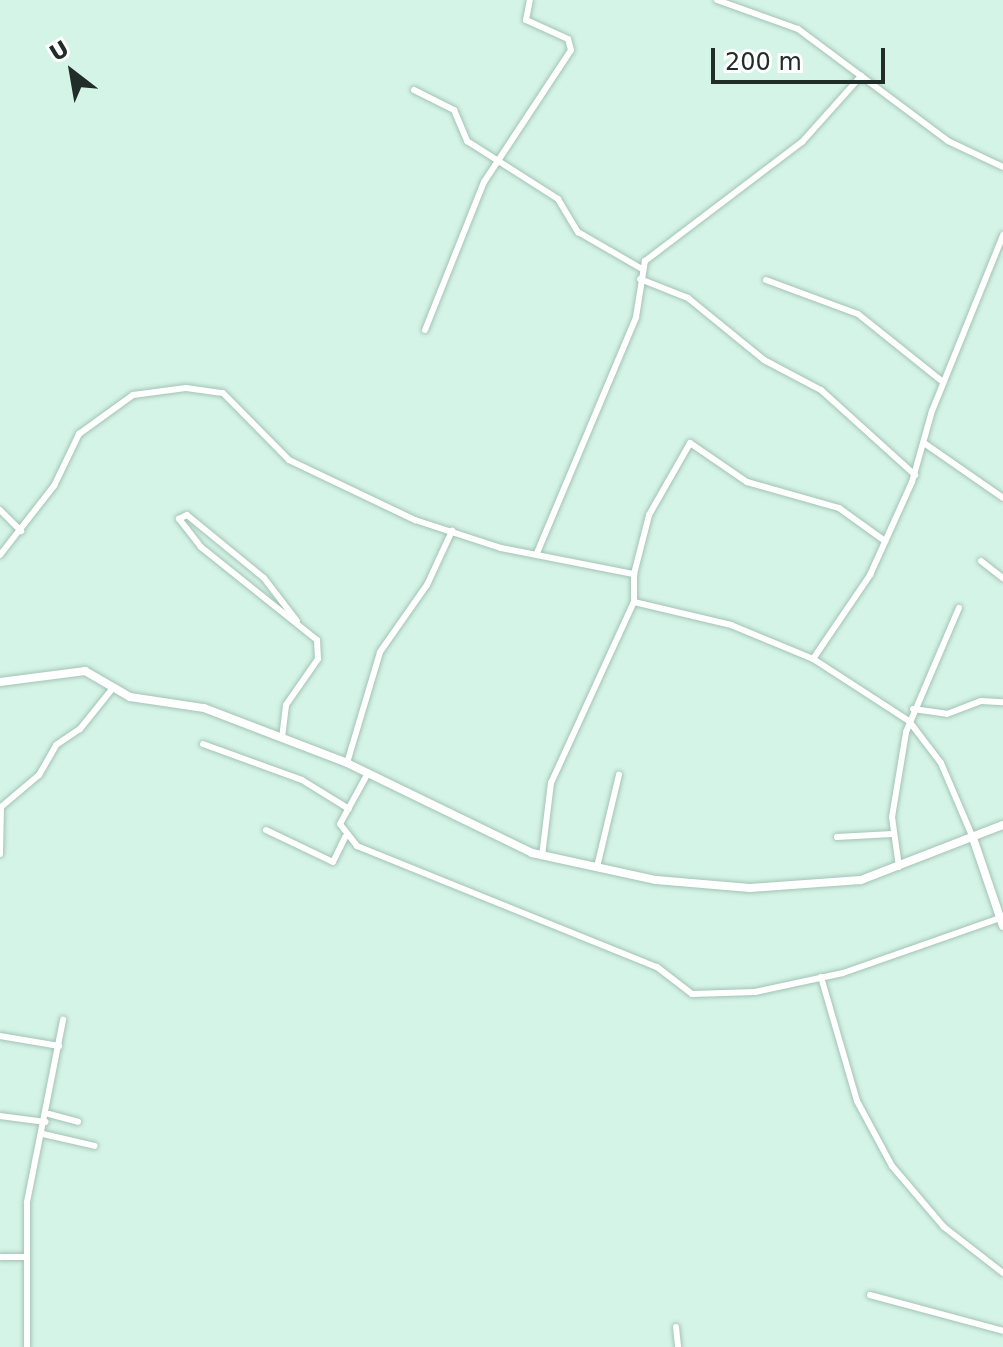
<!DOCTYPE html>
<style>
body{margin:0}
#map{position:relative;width:1003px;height:1347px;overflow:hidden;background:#d4f4e7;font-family:"DejaVu Sans",sans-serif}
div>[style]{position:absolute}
.roads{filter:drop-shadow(0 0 2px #a4c3b6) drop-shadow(0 0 2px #a4c3b6)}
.street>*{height:6px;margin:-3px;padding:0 3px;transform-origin:3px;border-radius:3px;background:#fff}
.secondary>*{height:8px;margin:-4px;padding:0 4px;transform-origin:4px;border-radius:4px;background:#fff}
span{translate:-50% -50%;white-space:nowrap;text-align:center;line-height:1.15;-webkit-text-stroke:6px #fff;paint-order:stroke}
.north{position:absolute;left:32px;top:32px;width:80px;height:80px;-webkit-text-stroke:6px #fff;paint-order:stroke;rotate:329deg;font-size:22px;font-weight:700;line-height:32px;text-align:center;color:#202d28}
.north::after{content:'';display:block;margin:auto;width:28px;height:36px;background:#202d28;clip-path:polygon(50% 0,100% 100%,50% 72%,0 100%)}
.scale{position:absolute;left:711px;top:48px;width:174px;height:36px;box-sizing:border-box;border:4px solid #202d28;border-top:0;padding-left:10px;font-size:24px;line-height:28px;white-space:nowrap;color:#202d28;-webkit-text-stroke:6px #fff;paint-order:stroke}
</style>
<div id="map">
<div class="roads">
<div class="street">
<i style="left:717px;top:0;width:86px;rotate:19.7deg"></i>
<i style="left:798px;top:29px;width:187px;rotate:36.7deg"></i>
<i style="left:948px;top:141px;width:61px;rotate:25.3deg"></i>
<i style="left:414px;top:90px;width:45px;rotate:26.6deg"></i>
<i style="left:454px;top:110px;width:34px;rotate:67deg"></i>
<i style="left:467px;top:141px;width:108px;rotate:32.5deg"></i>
<i style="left:558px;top:199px;width:39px;rotate:59deg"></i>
<i style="left:578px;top:232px;width:74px;rotate:30deg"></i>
<i style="left:640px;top:279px;width:52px;rotate:21.6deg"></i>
<i style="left:688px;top:298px;width:98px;rotate:39.2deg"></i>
<i style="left:764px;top:360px;width:64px;rotate:27.8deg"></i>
<i style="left:821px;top:390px;width:127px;rotate:42.1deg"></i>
<i style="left:766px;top:280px;width:98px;rotate:20.3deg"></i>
<i style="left:858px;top:314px;width:109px;rotate:38.7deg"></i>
<i style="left:425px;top:330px;width:159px;rotate:-68.3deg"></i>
<i style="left:484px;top:182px;width:158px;rotate:-56.6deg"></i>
<i style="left:571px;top:50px;width:11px;rotate:-105deg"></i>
<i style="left:568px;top:39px;width:46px;rotate:-155.7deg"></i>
<i style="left:526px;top:20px;width:20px;rotate:-79deg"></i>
<i style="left:924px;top:443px;width:96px;rotate:34.8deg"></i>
<i style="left:0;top:510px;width:30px;rotate:45deg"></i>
<i style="left:537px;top:553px;width:256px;rotate:-67.2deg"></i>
<i style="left:636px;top:317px;width:57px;rotate:-80.9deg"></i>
<i style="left:645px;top:261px;width:197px;rotate:-37.2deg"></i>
<i style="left:802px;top:142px;width:89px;rotate:-48.2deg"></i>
<i style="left:0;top:555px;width:88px;rotate:-52deg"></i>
<i style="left:54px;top:486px;width:58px;rotate:-64.3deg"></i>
<i style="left:79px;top:434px;width:67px;rotate:-35.8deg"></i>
<i style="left:133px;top:395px;width:53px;rotate:-7.5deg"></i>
<i style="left:186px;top:388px;width:37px;rotate:8deg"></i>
<i style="left:223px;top:393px;width:94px;rotate:45.4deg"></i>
<i style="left:289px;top:460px;width:140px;rotate:25.5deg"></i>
<i style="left:415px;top:520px;width:90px;rotate:18deg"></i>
<i style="left:501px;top:548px;width:136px;rotate:11.1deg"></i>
<i style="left:634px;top:574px;width:61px;rotate:-75.7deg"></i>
<i style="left:649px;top:515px;width:83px;rotate:-60.3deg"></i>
<i style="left:690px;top:443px;width:69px;rotate:34.4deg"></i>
<i style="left:747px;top:482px;width:96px;rotate:15.8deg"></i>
<i style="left:839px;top:508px;width:57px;rotate:35.7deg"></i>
<i style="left:981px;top:561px;width:28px;rotate:38deg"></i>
<i style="left:634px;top:574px;width:28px;rotate:90deg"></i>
<i style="left:634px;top:602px;width:100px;rotate:13.3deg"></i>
<i style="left:731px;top:625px;width:89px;rotate:22.5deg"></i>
<i style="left:913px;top:709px;width:34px;rotate:8deg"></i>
<i style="left:947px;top:714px;width:36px;rotate:-21deg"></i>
<i style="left:981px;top:701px;width:22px;rotate:3deg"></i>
<i style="left:282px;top:738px;width:33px;rotate:-83deg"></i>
<i style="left:286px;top:705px;width:56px;rotate:-55.2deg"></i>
<i style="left:318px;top:659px;width:19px;rotate:-93deg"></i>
<i style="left:317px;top:640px;width:149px;rotate:-141.3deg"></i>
<i style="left:201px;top:547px;width:36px;rotate:-128deg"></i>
<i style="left:179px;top:519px;width:9px;rotate:-27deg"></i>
<i style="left:187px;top:515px;width:99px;rotate:39.3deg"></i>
<i style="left:264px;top:578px;width:54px;rotate:52.5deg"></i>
<i style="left:203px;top:744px;width:105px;rotate:20deg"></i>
<i style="left:302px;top:780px;width:55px;rotate:31.7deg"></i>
<i style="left:347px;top:763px;width:116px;rotate:-73.4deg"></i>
<i style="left:380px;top:652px;width:82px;rotate:-55deg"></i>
<i style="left:427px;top:585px;width:60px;rotate:-65.2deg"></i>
<i style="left:368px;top:773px;width:58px;rotate:118.8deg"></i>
<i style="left:340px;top:824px;width:28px;rotate:52deg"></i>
<i style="left:357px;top:846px;width:323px;rotate:22deg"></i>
<i style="left:657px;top:967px;width:44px;rotate:37.6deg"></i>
<i style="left:692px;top:994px;width:63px;rotate:-1.8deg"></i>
<i style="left:755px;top:992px;width:90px;rotate:-12.2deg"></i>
<i style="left:843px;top:973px;width:166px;rotate:-19.3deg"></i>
<i style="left:266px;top:830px;width:74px;rotate:25.5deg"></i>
<i style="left:333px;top:862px;width:28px;rotate:-64deg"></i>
<i style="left:837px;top:837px;width:55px;rotate:-3.1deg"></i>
<i style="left:973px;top:838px;width:82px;rotate:-113.1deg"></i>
<i style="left:941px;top:763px;width:53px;rotate:-127.3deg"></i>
<i style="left:909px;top:721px;width:114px;rotate:-147.1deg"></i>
<i style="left:813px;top:659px;width:102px;rotate:-55.8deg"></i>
<i style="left:870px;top:575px;width:102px;rotate:-65.7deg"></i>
<i style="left:912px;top:482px;width:74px;rotate:-74.3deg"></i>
<i style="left:932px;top:411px;width:190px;rotate:-68deg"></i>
<i style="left:0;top:854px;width:47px;rotate:-88.8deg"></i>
<i style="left:1px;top:807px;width:50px;rotate:-40.1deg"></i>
<i style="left:39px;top:775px;width:34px;rotate:-60deg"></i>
<i style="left:56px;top:745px;width:29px;rotate:-34deg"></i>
<i style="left:80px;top:729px;width:53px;rotate:-51.2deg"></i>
<i style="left:542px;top:856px;width:74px;rotate:-83deg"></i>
<i style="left:551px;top:783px;width:199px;rotate:-65.4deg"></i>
<i style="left:597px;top:867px;width:95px;rotate:-76.6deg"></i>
<i style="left:899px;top:867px;width:50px;rotate:-98deg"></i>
<i style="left:892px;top:817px;width:86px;rotate:-80.6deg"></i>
<i style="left:906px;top:732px;width:135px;rotate:-66.9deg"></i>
<i style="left:821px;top:977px;width:129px;rotate:73.8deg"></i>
<i style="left:857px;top:1101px;width:74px;rotate:61.7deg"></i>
<i style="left:892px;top:1166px;width:80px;rotate:49.6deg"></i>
<i style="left:944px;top:1227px;width:75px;rotate:37.9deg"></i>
<i style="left:0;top:1036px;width:60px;rotate:9.6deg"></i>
<i style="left:49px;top:1114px;width:30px;rotate:15deg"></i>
<i style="left:0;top:1116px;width:46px;rotate:7.4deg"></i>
<i style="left:43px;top:1134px;width:53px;rotate:13deg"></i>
<i style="left:0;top:1257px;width:27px"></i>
<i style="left:870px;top:1295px;width:138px;rotate:15.1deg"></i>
<i style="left:676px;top:1327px;width:20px;rotate:84deg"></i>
<i style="left:27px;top:1347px;width:145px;rotate:-90deg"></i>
<i style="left:27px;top:1202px;width:186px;rotate:-78.8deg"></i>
</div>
<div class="secondary">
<i style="left:0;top:682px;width:86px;rotate:-7.4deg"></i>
<i style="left:85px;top:671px;width:52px;rotate:30deg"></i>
<i style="left:130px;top:697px;width:75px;rotate:8.5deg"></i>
<i style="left:204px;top:708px;width:153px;rotate:21deg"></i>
<i style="left:347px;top:763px;width:206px;rotate:25.9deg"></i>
<i style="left:532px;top:853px;width:127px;rotate:12.3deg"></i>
<i style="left:656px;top:880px;width:94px;rotate:4.9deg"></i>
<i style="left:750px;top:888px;width:111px;rotate:-4.1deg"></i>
<i style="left:861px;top:880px;width:152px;rotate:-21.2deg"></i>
<i style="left:973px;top:838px;width:93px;rotate:71.2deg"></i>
</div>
</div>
<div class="north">U</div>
<div class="scale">200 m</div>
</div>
